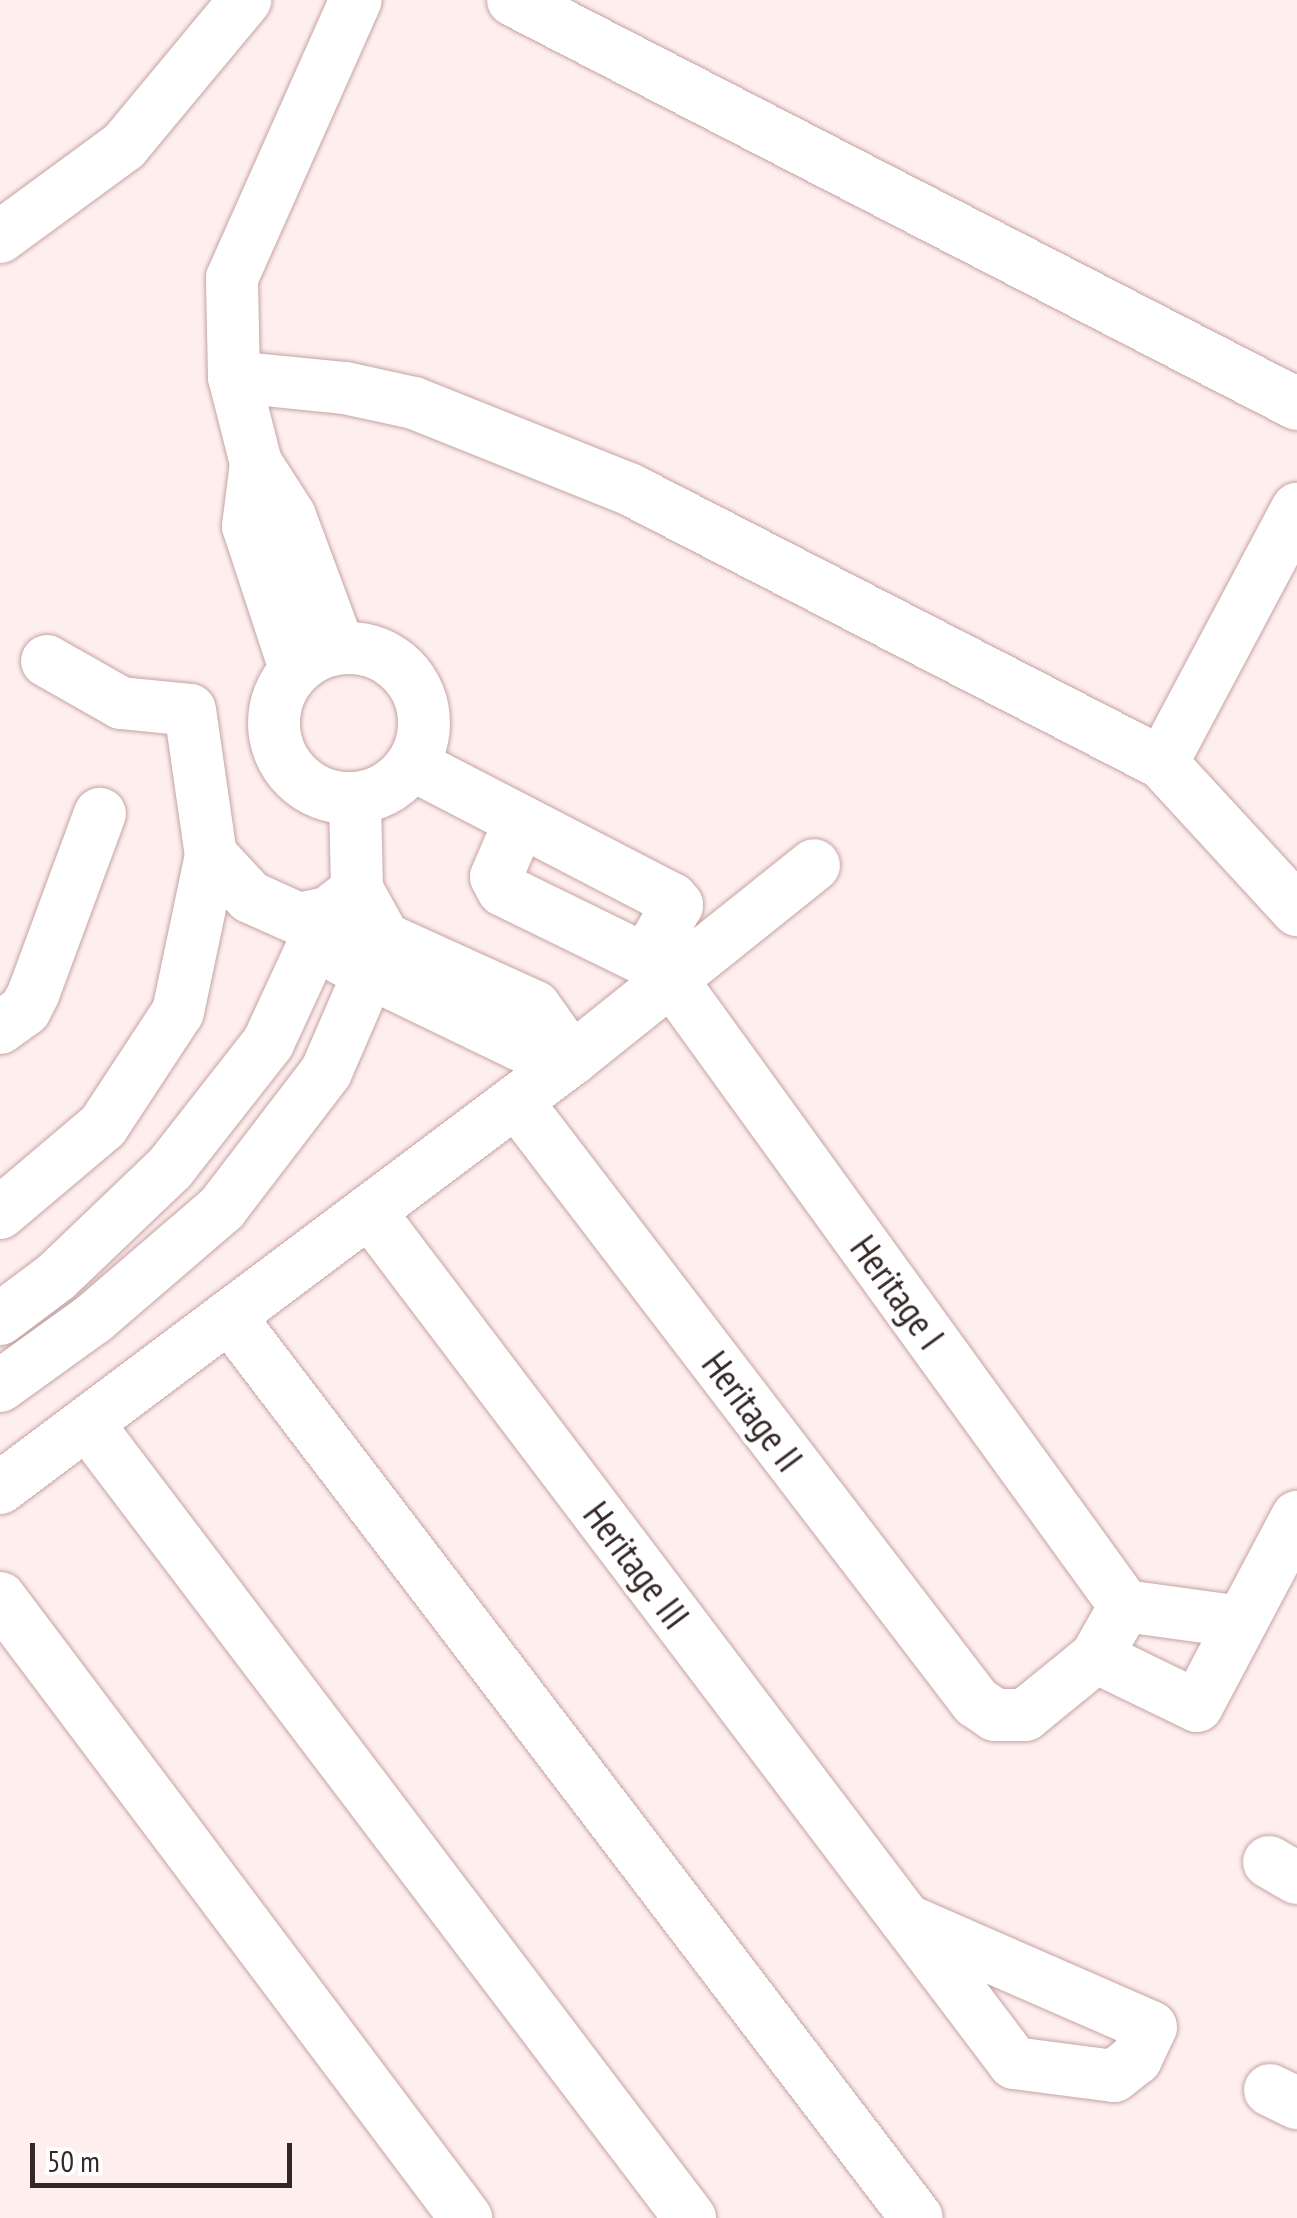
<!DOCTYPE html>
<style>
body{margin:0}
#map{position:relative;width:1297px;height:2218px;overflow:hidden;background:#feefee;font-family:"PT Sans Narrow",sans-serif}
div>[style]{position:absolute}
.roads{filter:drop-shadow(0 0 2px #c5a3a2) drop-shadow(0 0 2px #c5a3a2)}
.minor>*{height:52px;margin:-26px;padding:0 26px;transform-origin:26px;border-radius:26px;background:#fff}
.minor>.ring{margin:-26px;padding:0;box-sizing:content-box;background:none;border:52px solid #fff;border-radius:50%}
span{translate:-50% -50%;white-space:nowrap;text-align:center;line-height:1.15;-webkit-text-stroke:8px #fff;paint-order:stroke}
.street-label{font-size:38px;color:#352727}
.scale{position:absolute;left:30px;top:2143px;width:262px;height:45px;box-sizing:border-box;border:5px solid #352727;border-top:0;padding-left:12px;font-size:30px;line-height:35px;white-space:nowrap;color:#352727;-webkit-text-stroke:8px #fff;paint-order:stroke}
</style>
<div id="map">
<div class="roads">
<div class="minor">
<i style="left:513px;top:0;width:882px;rotate:27.26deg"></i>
<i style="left:0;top:237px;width:154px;rotate:-36.3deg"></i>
<i style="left:124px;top:146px;width:190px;rotate:-50.3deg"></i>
<i style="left:234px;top:377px;width:112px;rotate:5.7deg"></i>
<i style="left:345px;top:388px;width:71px;rotate:12.3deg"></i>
<i style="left:414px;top:403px;width:232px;rotate:21.8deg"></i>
<i style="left:629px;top:489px;width:599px;rotate:27.21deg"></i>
<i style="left:1162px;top:763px;width:200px;rotate:47.4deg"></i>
<i style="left:256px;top:463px;width:64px;rotate:97.2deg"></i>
<i style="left:248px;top:526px;width:151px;rotate:71.8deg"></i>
<i style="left:339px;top:648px;width:141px;rotate:-110.4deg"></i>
<i style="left:290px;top:516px;width:63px;rotate:-122.7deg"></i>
<i style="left:256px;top:463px;width:89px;rotate:-104.3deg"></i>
<i style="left:234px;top:377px;width:99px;rotate:-91.2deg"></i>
<i style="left:232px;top:278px;width:304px;rotate:-66deg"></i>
<i class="ring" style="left:274px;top:648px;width:98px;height:98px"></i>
<i style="left:47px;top:661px;width:85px;rotate:29.6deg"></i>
<i style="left:121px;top:703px;width:69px;rotate:5.8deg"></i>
<i style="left:190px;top:710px;width:147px;rotate:81.8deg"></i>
<i style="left:211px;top:855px;width:57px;rotate:47.1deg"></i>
<i style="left:250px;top:897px;width:54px;rotate:24.2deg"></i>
<i style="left:299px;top:919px;width:30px;rotate:-12deg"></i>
<i style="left:328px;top:913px;width:227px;rotate:24.4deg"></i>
<i style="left:535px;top:1007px;width:64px;rotate:54.6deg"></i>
<i style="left:1162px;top:763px;width:288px;rotate:-62deg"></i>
<i style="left:413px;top:765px;width:292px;rotate:27.4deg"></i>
<i style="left:672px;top:899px;width:8px;rotate:50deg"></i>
<i style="left:677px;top:905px;width:63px;rotate:119.4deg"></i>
<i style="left:646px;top:960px;width:159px;rotate:-153.9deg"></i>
<i style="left:503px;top:890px;width:15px;rotate:-118deg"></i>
<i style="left:496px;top:877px;width:59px;rotate:-66.9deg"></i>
<i style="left:342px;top:959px;width:198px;rotate:25.8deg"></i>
<i style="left:520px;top:1045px;width:54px;rotate:15.1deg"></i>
<i style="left:671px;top:979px;width:774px;rotate:54.09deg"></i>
<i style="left:0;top:1028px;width:31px;rotate:-36deg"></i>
<i style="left:25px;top:1010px;width:20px;rotate:-63deg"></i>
<i style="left:34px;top:992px;width:190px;rotate:-69.7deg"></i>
<i style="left:516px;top:1101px;width:757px;rotate:52.57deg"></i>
<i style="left:976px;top:1702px;width:23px;rotate:34deg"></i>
<i style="left:995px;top:1715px;width:30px"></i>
<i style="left:1025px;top:1715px;width:92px;rotate:-39.2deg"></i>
<i style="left:1096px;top:1657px;width:59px;rotate:-60.4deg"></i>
<i style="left:369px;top:1211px;width:889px;rotate:52.86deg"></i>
<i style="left:906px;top:1920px;width:179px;rotate:52.9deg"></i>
<i style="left:1014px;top:2063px;width:101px;rotate:7.4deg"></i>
<i style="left:1114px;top:2076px;width:28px;rotate:-38deg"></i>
<i style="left:1136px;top:2059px;width:35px;rotate:-65deg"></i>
<i style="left:1151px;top:2027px;width:267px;rotate:-156.4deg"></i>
<i style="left:0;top:1213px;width:135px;rotate:-40.2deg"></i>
<i style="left:103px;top:1126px;width:136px;rotate:-56.7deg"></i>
<i style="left:178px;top:1012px;width:160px;rotate:-78.1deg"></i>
<i style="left:229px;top:1316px;width:1134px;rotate:52.67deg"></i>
<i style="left:0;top:1319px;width:70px;rotate:-36.9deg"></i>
<i style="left:56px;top:1277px;width:158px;rotate:-43.7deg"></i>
<i style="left:170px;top:1168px;width:159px;rotate:-51.9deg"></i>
<i style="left:268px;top:1043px;width:143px;rotate:-65.2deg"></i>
<i style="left:328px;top:913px;width:24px;rotate:-38deg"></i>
<i style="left:0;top:1386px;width:115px;rotate:-35.8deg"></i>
<i style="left:93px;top:1319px;width:170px;rotate:-40.7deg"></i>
<i style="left:222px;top:1208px;width:171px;rotate:-52.6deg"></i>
<i style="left:326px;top:1072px;width:146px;rotate:-66.6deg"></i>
<i style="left:384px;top:938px;width:56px;rotate:-118.9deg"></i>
<i style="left:357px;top:889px;width:90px;rotate:-91.3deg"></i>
<i style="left:87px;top:1423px;width:998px;rotate:52.82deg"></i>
<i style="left:0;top:1488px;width:715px;rotate:-36.87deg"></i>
<i style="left:572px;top:1059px;width:310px;rotate:-38.7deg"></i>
<i style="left:0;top:1598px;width:776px;rotate:53.07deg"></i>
<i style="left:1125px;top:1606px;width:117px;rotate:7.9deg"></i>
<i style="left:1096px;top:1657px;width:112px;rotate:25.9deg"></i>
<i style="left:1197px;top:1706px;width:214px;rotate:-62.1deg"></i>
<i style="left:1269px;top:1862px;width:32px;rotate:30deg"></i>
<i style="left:1270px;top:2090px;width:30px;rotate:26deg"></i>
</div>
</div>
<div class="street-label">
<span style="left:898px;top:1292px;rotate:54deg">Heritage I</span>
<span style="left:753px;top:1411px;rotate:53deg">Heritage II</span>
<span style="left:637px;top:1565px;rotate:53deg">Heritage III</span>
</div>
<div class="scale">50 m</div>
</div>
